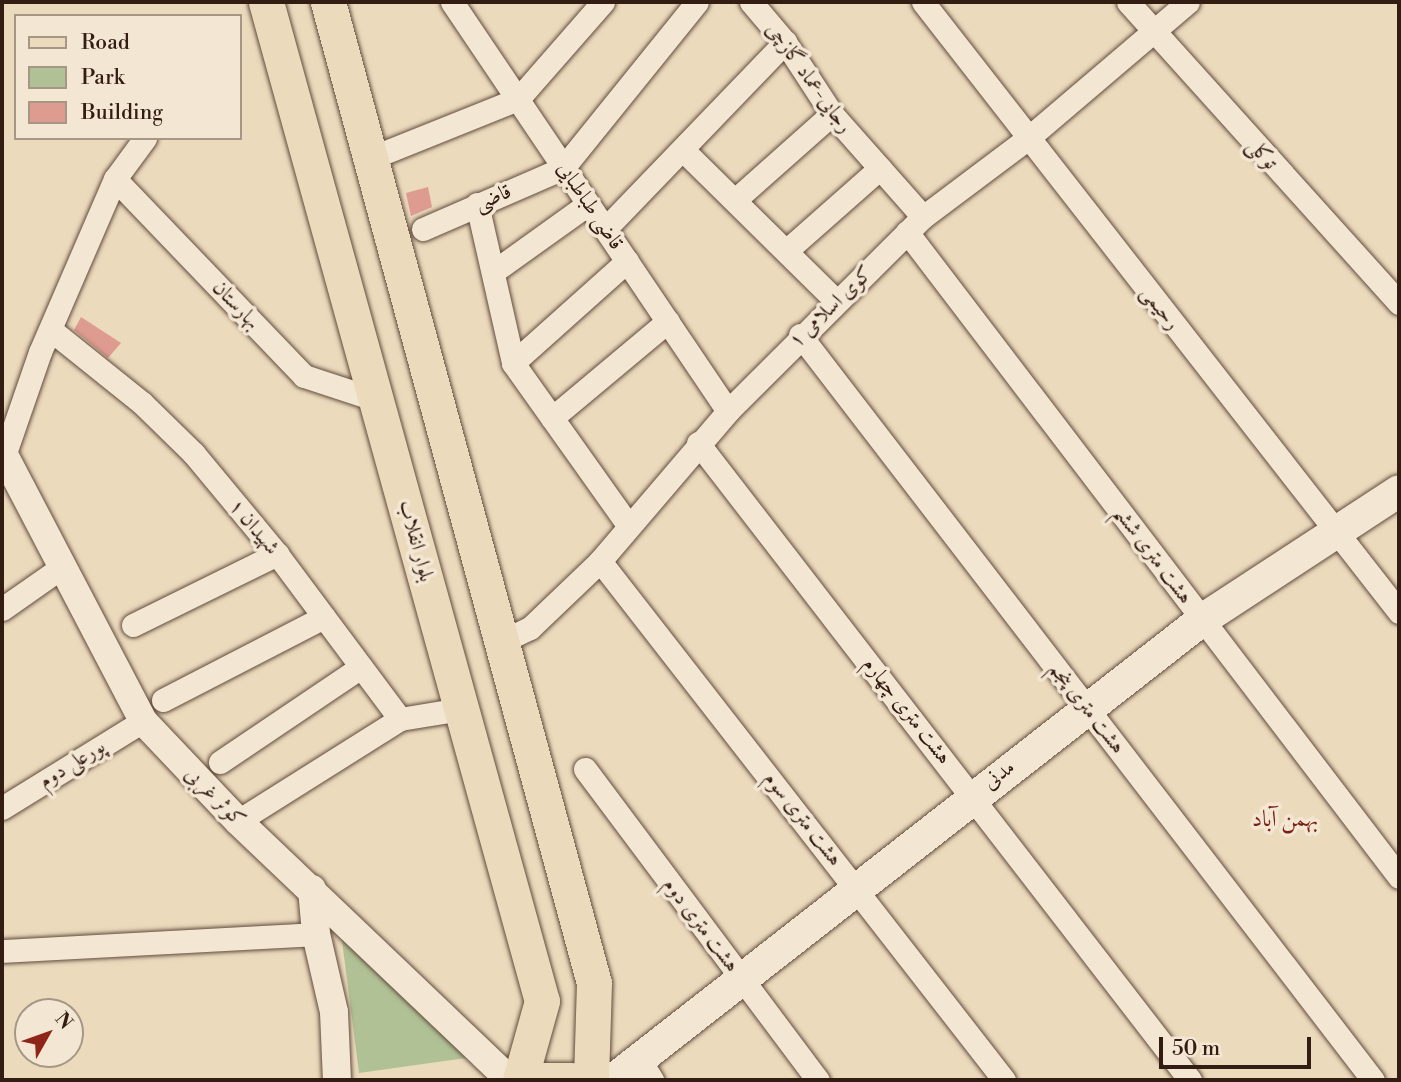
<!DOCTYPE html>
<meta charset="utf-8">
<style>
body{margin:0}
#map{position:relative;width:1401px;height:1082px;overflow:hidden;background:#ecdabd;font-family:"Libre Bodoni",Amiri,serif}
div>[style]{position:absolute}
.green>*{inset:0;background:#b1c196}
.building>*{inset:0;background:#de9b8f}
.roads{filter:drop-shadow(0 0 2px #614c3d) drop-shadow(0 0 2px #614c3d)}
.minor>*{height:23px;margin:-11.5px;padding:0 11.5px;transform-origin:11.5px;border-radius:11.5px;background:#f3e7d4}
.tertiary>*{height:28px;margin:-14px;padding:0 14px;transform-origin:14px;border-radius:14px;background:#f3e7d4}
.secondary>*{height:32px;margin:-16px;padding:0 16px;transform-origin:16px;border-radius:16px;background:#f3e7d4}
.primary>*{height:35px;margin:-17.5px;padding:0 17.5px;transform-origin:17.5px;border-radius:17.5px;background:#ecdabd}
span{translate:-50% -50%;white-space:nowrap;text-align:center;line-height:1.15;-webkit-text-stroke:7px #f3e7d4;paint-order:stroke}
.street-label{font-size:21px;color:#331c12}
.neighbourhood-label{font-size:23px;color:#7a1f14}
.frame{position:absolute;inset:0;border:4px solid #331c12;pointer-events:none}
.legend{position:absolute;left:14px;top:14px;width:228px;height:126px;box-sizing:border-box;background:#f3e7d4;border:2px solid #a69686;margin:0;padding:9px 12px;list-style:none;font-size:21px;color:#331c12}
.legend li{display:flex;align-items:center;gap:14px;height:35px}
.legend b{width:35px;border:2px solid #a69686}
.north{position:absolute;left:14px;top:998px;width:70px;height:70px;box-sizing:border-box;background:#f3e7d4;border:2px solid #a69686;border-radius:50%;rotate:50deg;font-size:19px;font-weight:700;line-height:28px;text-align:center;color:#331c12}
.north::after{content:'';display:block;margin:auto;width:24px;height:32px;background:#8f2418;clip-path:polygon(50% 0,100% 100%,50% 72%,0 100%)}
.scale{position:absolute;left:1159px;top:1037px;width:152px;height:32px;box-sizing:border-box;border:4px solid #331c12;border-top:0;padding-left:9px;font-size:21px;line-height:24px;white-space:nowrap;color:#331c12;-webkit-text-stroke:5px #f3e7d4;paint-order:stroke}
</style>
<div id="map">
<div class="green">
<i style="clip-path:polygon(341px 933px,466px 1058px,359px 1073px)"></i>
</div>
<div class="building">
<i style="clip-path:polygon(428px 187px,432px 207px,411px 216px,406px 193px)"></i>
<i style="clip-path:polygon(81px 317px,121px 343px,108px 358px,74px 330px)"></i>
</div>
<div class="roads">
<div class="minor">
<i style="left:452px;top:2px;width:493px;rotate:56deg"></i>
<i style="left:751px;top:2px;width:52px;rotate:49.6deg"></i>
<i style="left:785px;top:42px;width:86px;rotate:56.9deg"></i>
<i style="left:832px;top:114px;width:137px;rotate:48.5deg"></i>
<i style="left:923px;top:2px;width:774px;rotate:52.03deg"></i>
<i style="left:1128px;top:2px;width:405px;rotate:48deg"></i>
<i style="left:684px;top:151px;width:214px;rotate:44.6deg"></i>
<i style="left:371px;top:158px;width:158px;rotate:-21.9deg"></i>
<i style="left:518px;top:99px;width:129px;rotate:-48.8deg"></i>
<i style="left:115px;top:179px;width:273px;rotate:46.2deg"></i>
<i style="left:304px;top:376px;width:77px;rotate:18.2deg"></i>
<i style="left:735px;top:200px;width:130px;rotate:-41.6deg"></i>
<i style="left:477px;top:204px;width:163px;rotate:77.2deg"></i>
<i style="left:513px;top:363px;width:200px;rotate:54.6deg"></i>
<i style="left:423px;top:229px;width:153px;rotate:-23.5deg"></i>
<i style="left:563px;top:168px;width:213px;rotate:-51.1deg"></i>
<i style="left:605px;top:229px;width:260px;rotate:-46.1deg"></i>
<i style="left:907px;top:232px;width:811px;rotate:52.66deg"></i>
<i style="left:786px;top:251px;width:125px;rotate:-41.4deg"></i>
<i style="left:493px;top:272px;width:117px;rotate:-35.6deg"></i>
<i style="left:51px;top:330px;width:117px;rotate:38.7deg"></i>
<i style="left:142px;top:403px;width:73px;rotate:44.4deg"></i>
<i style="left:194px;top:454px;width:130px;rotate:50.3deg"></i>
<i style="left:277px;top:554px;width:206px;rotate:53.3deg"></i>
<i style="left:400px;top:719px;width:44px;rotate:-9.2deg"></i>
<i style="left:800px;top:335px;width:940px;rotate:52.44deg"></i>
<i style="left:513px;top:363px;width:153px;rotate:-41.8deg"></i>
<i style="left:552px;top:418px;width:151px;rotate:-39.9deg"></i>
<i style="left:698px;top:443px;width:805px;rotate:52.32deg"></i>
<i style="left:4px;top:456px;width:110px;rotate:-70.9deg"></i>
<i style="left:40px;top:352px;width:189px;rotate:-66.6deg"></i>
<i style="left:115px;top:179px;width:51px;rotate:-53.8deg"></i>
<i style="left:600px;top:561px;width:658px;rotate:52.1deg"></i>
<i style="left:2px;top:609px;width:73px;rotate:-35deg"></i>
<i style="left:133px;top:625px;width:161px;rotate:-26.2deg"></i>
<i style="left:503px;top:641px;width:30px;rotate:-26deg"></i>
<i style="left:530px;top:628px;width:97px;rotate:-43.7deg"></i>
<i style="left:600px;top:561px;width:197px;rotate:-49.5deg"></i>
<i style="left:728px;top:411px;width:275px;rotate:-44.9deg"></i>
<i style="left:923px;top:217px;width:130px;rotate:-36.9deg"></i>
<i style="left:1027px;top:139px;width:211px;rotate:-40.4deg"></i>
<i style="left:163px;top:700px;width:181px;rotate:-27.3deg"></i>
<i style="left:220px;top:762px;width:170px;rotate:-34deg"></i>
<i style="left:585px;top:769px;width:389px;rotate:53.2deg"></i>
<i style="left:2px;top:808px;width:166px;rotate:-31.7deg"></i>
<i style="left:238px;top:821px;width:191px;rotate:-32.2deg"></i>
<i style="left:2px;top:951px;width:314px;rotate:-3.1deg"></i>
<i style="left:639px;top:1059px;width:25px;rotate:58deg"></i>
</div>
<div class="tertiary">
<i style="left:2px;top:451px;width:305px;rotate:62.4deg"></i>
<i style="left:143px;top:721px;width:138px;rotate:46.5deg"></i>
<i style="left:238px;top:821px;width:376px;rotate:43.6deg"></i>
<i style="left:312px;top:889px;width:45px;rotate:84.9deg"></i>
<i style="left:316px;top:934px;width:80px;rotate:77deg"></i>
<i style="left:334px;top:1012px;width:68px;rotate:87.5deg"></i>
</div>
<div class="secondary">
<i style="left:613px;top:1080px;width:747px;rotate:-37.99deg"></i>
<i style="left:1202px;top:620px;width:235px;rotate:-33.2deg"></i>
</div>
<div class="primary">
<i style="left:266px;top:2px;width:1036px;rotate:74.56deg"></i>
<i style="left:542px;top:1001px;width:82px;rotate:105.6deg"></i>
<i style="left:328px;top:2px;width:1016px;rotate:74.83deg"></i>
<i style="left:594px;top:983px;width:97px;rotate:91.8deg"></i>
<i style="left:529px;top:1080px;width:42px"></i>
</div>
</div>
<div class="street-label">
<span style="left:809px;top:78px;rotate:54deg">رجایی-عماد گازچی</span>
<span style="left:1262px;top:154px;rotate:47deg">توکلی</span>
<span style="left:493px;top:198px;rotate:-23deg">قاضی</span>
<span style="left:590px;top:206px;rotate:56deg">قاضی طباطبایی</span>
<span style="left:236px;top:305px;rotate:46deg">بهارستان</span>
<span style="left:831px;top:307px;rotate:-44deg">کوی اسلامی ۱</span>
<span style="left:1160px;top:308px;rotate:52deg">رحیمی</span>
<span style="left:254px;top:527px;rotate:50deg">شهیدان ۱</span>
<span style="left:416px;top:541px;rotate:75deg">بلوار انقلاب</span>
<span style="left:1153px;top:555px;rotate:53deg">هشت متری ششم</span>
<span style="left:1087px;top:708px;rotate:52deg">هشت متری پنجم</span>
<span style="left:907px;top:711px;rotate:52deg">هشت متری چهارم</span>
<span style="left:72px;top:764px;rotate:-32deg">پورعلی دوم</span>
<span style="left:999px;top:775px;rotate:-38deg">مدنی</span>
<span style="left:215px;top:797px;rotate:45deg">کوثر غربی</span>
<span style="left:803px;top:819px;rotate:52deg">هشت متری سوم</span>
<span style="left:701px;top:925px;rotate:53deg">هشت متری دوم</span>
</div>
<div class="neighbourhood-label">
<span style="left:1285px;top:819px">بهمن آباد</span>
</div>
<div class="frame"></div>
<ul class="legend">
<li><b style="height:9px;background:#ecdabd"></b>Road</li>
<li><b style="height:19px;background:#b1c196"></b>Park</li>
<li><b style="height:19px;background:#de9b8f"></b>Building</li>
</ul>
<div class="north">N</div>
<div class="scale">50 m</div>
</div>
